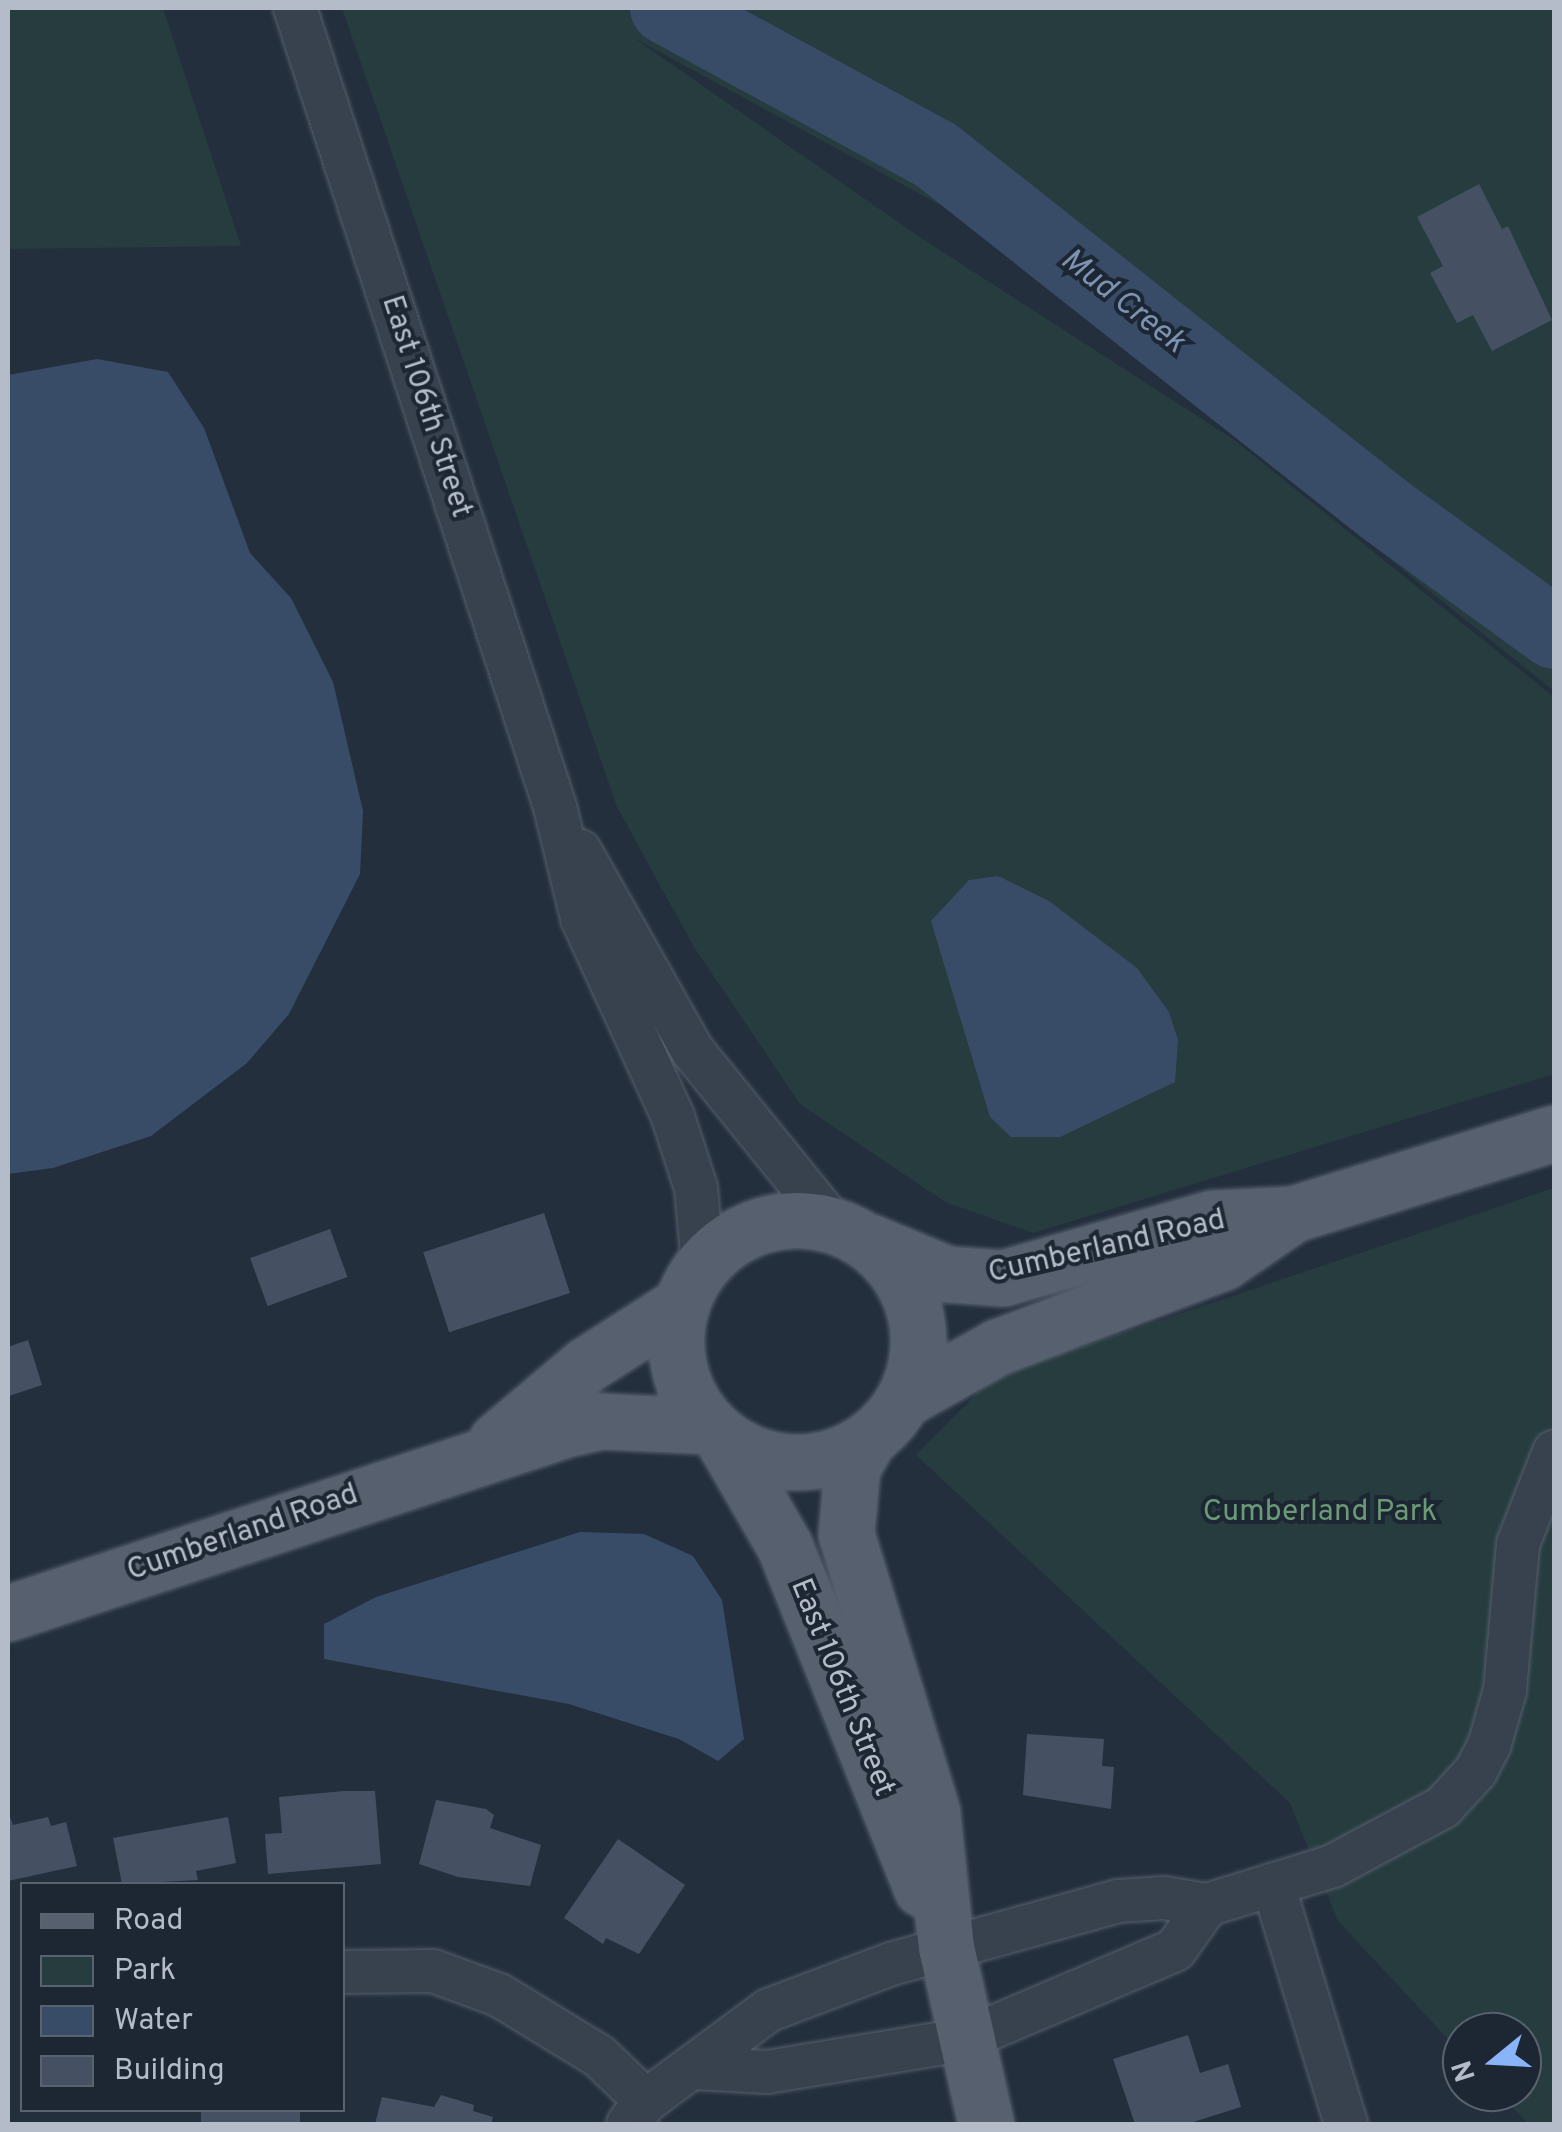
<!DOCTYPE html>
<style>
body{margin:0}
#map{position:relative;width:1562px;height:2132px;overflow:hidden;background:#242f3e;font-family:Overpass,sans-serif}
div>[style]{position:absolute}
.green>*{inset:0;background:#263c3f}
.water>*{inset:0;background:#394c67}
.river>*{height:72px;margin:-36px;padding:0 36px;transform-origin:36px;border-radius:36px;background:#394c67}
.building>*{inset:0;background:#455162;transform-origin:0 0}
.roads{filter:drop-shadow(0 0 2px #565f6c) drop-shadow(0 0 2px #565f6c)}
.minor>*{height:42px;margin:-21px;padding:0 21px;transform-origin:21px;border-radius:21px;background:#38414e}
.major>*{height:55px;margin:-27.5px;padding:0 27.5px;transform-origin:27.5px;border-radius:27.5px;background:#56606e}
.major>.ring{margin:-27.5px;padding:0;box-sizing:content-box;background:none;border:55px solid #56606e;border-radius:50%}
span{translate:-50% -50%;white-space:nowrap;text-align:center;line-height:1.15;-webkit-text-stroke:8px #1d2633;paint-order:stroke}
.street-label{font-size:30px;color:#b4bcc9}
.park-label{font-size:30px;color:#6b9a76}
.water-label{font-size:32px;color:#7c92b1;font-style:italic}
.frame{position:absolute;inset:0;border:10px solid #b4bcc9;pointer-events:none}
.legend{position:absolute;left:20px;top:1882px;width:325px;height:230px;box-sizing:border-box;background:#1d2633;border:2px solid #59626f;margin:0;padding:12px 18px;list-style:none;font-size:30px;color:#b4bcc9}
.legend li{display:flex;align-items:center;gap:20px;height:50px}
.legend b{width:50px;border:2px solid #59626f}
.north{position:absolute;left:1442px;top:2012px;width:100px;height:100px;box-sizing:border-box;background:#1d2633;border:2px solid #59626f;border-radius:50%;rotate:252deg;font-size:28px;font-weight:700;line-height:40px;text-align:center;color:#b4bcc9}
.north::after{content:'';display:block;margin:auto;width:35px;height:45px;background:#8ab4f8;clip-path:polygon(50% 0,100% 100%,50% 72%,0 100%)}
</style>
<div id="map">
<div class="green">
<i style="clip-path:polygon(8px 8px,163px 8px,241px 246px,8px 249px)"></i>
<i style="clip-path:polygon(342px 8px,1554px 8px,1554px 691px,966px 219px,634px 38px,921px 238px,1233px 439px,1554px 697px,1554px 1074px,1033px 1233px,945px 1202px,800px 1104px,694px 947px,617px 807px)"></i>
<i style="clip-path:polygon(1554px 1188px,1554px 2124px,1528px 2124px,1498px 2092px,1522px 2092px,1522px 2032px,1462px 2032px,1462px 2054px,1338px 1921px,1290px 1803px,916px 1455px,994px 1376px)"></i>
</div>
<div class="water">
<i style="clip-path:polygon(97px 359px,168px 372px,204px 428px,250px 553px,291px 598px,333px 682px,363px 811px,360px 874px,289px 1014px,247px 1063px,151px 1136px,53px 1168px,8px 1174px,8px 375px)"></i>
<i style="clip-path:polygon(998px 876px,1049px 901px,1137px 968px,1169px 1012px,1178px 1040px,1175px 1082px,1060px 1137px,1011px 1137px,990px 1117px,931px 921px,969px 880px)"></i>
<i style="clip-path:polygon(580px 1532px,644px 1534px,693px 1556px,722px 1600px,744px 1739px,718px 1761px,679px 1739px,569px 1704px,324px 1659px,324px 1624px,376px 1597px)"></i>
</div>
<div class="river">
<i style="left:666px;top:8px;width:307px;rotate:28.6deg"></i>
<i style="left:936px;top:155px;width:572px;rotate:38.33deg"></i>
<i style="left:1385px;top:510px;width:209px;rotate:36deg"></i>
</div>
<div class="building">
<i style="clip-path:polygon(1479px 184px,1502px 229px,1508px 226px,1552px 320px,1492px 351px,1473px 315px,1457px 323px,1430px 273px,1443px 266px,1417px 217px)"></i>
<i style="left:544px;top:1213px;width:84px;height:127px;rotate:72deg"></i>
<i style="left:330px;top:1229px;width:51px;height:85px;rotate:70deg"></i>
<i style="clip-path:polygon(28px 1340px,42px 1385px,9px 1396px,8px 1347px)"></i>
<i style="clip-path:polygon(1027px 1734px,1104px 1739px,1102px 1766px,1114px 1767px,1111px 1809px,1023px 1795px)"></i>
<i style="clip-path:polygon(344px 1791px,375px 1791px,381px 1864px,268px 1874px,265px 1834px,282px 1833px,279px 1797px)"></i>
<i style="clip-path:polygon(436px 1800px,486px 1809px,494px 1815px,490px 1828px,541px 1845px,530px 1886px,458px 1877px,419px 1864px)"></i>
<i style="clip-path:polygon(8px 1811px,13px 1825px,48px 1817px,51px 1826px,66px 1822px,77px 1866px,8px 1881px)"></i>
<i style="clip-path:polygon(228px 1817px,236px 1863px,196px 1871px,198px 1880px,122px 1884px,113px 1838px)"></i>
<i style="clip-path:polygon(618px 1839px,685px 1885px,639px 1954px,606px 1938px,603px 1944px,564px 1918px)"></i>
<i style="clip-path:polygon(1188px 2035px,1200px 2073px,1228px 2064px,1241px 2107px,1187px 2124px,1135px 2124px,1113px 2059px)"></i>
<i style="clip-path:polygon(441px 2095px,474px 2105px,473px 2111px,493px 2117px,491px 2124px,375px 2124px,382px 2097px,434px 2107px)"></i>
<i style="left:201px;top:2110px;width:99px;height:14px"></i>
</div>
<div class="roads">
<div class="minor">
<i style="left:295px;top:8px;width:840px;rotate:71.97deg"></i>
<i style="left:555px;top:807px;width:114px;rotate:76.3deg"></i>
<i style="left:582px;top:918px;width:219px;rotate:65.4deg"></i>
<i style="left:673px;top:1117px;width:75px;rotate:72.1deg"></i>
<i style="left:696px;top:1188px;width:75px;rotate:84.7deg"></i>
<i style="left:580px;top:851px;width:228px;rotate:60.6deg"></i>
<i style="left:692px;top:1050px;width:224px;rotate:51deg"></i>
<i style="left:1273px;top:1885px;width:250px;rotate:73deg"></i>
<i style="left:342px;top:1972px;width:91px;rotate:-0.6deg"></i>
<i style="left:433px;top:1971px;width:70px;rotate:20deg"></i>
<i style="left:499px;top:1995px;width:117px;rotate:31.4deg"></i>
<i style="left:599px;top:2056px;width:65px;rotate:43.8deg"></i>
<i style="left:694px;top:2068px;width:73px;rotate:3.1deg"></i>
<i style="left:767px;top:2072px;width:199px;rotate:-9.3deg"></i>
<i style="left:963px;top:2040px;width:230px;rotate:-23deg"></i>
<i style="left:1175px;top:1950px;width:55px;rotate:-54.6deg"></i>
<i style="left:628px;top:2124px;width:29px;rotate:-52deg"></i>
<i style="left:646px;top:2101px;width:153px;rotate:-36.5deg"></i>
<i style="left:769px;top:2010px;width:130px;rotate:-20.7deg"></i>
<i style="left:891px;top:1964px;width:236px;rotate:-15.5deg"></i>
<i style="left:1118px;top:1901px;width:46px;rotate:-3.7deg"></i>
<i style="left:1164px;top:1898px;width:44px;rotate:9.2deg"></i>
<i style="left:1207px;top:1905px;width:132px;rotate:-17.2deg"></i>
<i style="left:1333px;top:1866px;width:125px;rotate:-28.2deg"></i>
<i style="left:1443px;top:1807px;width:49px;rotate:-47.5deg"></i>
<i style="left:1476px;top:1771px;width:31px;rotate:-63deg"></i>
<i style="left:1490px;top:1743px;width:55px;rotate:-74.2deg"></i>
<i style="left:1505px;top:1690px;width:147px;rotate:-84.9deg"></i>
<i style="left:1518px;top:1544px;width:99px;rotate:-68.6deg"></i>
</div>
<div class="major">
<i class="ring" style="left:676px;top:1220px;width:187px;height:187px"></i>
<i style="left:870px;top:1242px;width:83px;rotate:22.6deg"></i>
<i style="left:947px;top:1274px;width:56px;rotate:4.1deg"></i>
<i style="left:1003px;top:1278px;width:217px;rotate:-16deg"></i>
<i style="left:1212px;top:1218px;width:81px;rotate:-2.8deg"></i>
<i style="left:1293px;top:1214px;width:273px;rotate:-17.2deg"></i>
<i style="left:904px;top:1399px;width:107px;rotate:-29.2deg"></i>
<i style="left:997px;top:1347px;width:241px;rotate:-20.6deg"></i>
<i style="left:1223px;top:1262px;width:85px;rotate:-34.4deg"></i>
<i style="left:721px;top:1436px;width:128px;rotate:60deg"></i>
<i style="left:785px;top:1547px;width:368px;rotate:68.2deg"></i>
<i style="left:868px;top:1440px;width:32px;rotate:120deg"></i>
<i style="left:852px;top:1468px;width:66px;rotate:95.2deg"></i>
<i style="left:846px;top:1534px;width:291px;rotate:72.8deg"></i>
<i style="left:932px;top:1812px;width:136px;rotate:84.1deg"></i>
<i style="left:946px;top:1947px;width:181px;rotate:77.3deg"></i>
<i style="left:496px;top:1441px;width:118px;rotate:-40.2deg"></i>
<i style="left:586px;top:1365px;width:112px;rotate:-32.6deg"></i>
<i style="left:8px;top:1613px;width:588px;rotate:-18.25deg"></i>
<i style="left:566px;top:1429px;width:37px;rotate:-13deg"></i>
<i style="left:602px;top:1421px;width:108px;rotate:2.7deg"></i>
</div>
</div>
<div class="street-label">
<span style="left:425px;top:407px;rotate:72deg">East 106th Street</span>
<span style="left:1107px;top:1248px;rotate:-13deg">Cumberland Road</span>
<span style="left:243px;top:1534px;rotate:-19deg">Cumberland Road</span>
<span style="left:841px;top:1688px;rotate:68deg">East 106th Street</span>
</div>
<div class="park-label">
<span style="left:1320px;top:1513px">Cumberland Park</span>
</div>
<div class="water-label">
<span style="left:1122px;top:302px;rotate:38deg">Mud Creek</span>
</div>
<div class="frame"></div>
<ul class="legend">
<li><b style="height:12px;background:#56606e"></b>Road</li>
<li><b style="height:28px;background:#263c3f"></b>Park</li>
<li><b style="height:28px;background:#394c67"></b>Water</li>
<li><b style="height:28px;background:#455162"></b>Building</li>
</ul>
<div class="north">N</div>
</div>
